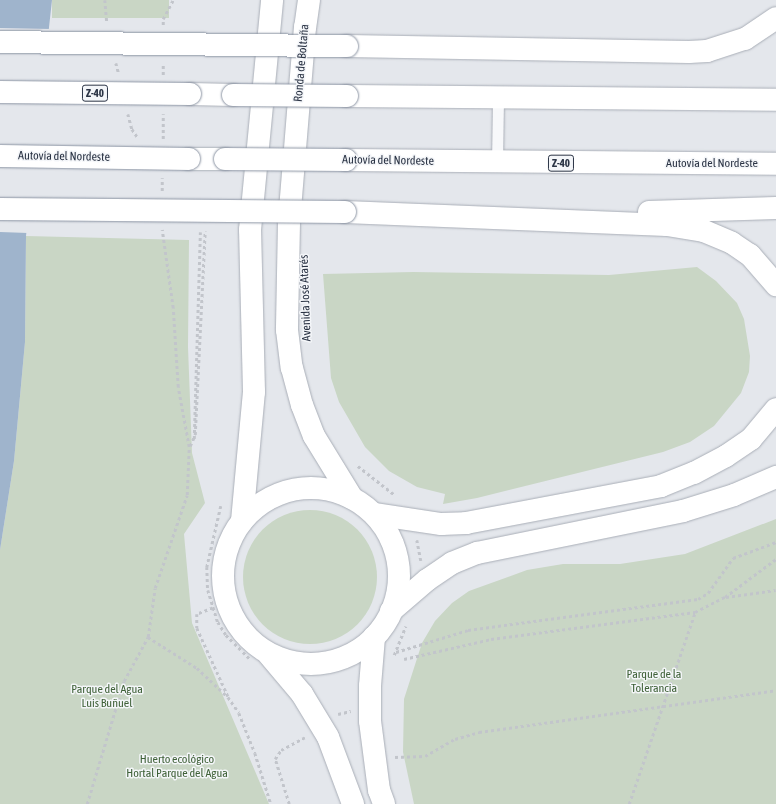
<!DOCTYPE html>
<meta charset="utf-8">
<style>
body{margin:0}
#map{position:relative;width:776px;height:804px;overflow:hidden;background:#e4e7ec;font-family:"Asap Condensed",sans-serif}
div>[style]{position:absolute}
.green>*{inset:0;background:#c9d6c5;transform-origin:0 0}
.round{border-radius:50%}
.water>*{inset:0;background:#9fb4cc}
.pier>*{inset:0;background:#e4e7ec}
.path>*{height:2.5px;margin-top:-1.25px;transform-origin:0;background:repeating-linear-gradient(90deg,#c2c5cb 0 3px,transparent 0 6px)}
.roads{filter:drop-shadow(0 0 1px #a9aeb7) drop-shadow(0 0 1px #a9aeb7)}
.lane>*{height:11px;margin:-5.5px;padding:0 5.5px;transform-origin:5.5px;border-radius:5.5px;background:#f7f8fa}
.primary>*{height:22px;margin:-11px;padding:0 11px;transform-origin:11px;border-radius:11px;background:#fff}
.primary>.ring{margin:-11px;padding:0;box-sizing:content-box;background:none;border:22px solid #fff;border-radius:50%}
.highway>*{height:22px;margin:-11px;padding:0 11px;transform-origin:11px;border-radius:11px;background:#fff}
.bridges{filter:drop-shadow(0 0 1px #8b94a3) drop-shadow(0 0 1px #8b94a3)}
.highway-bridge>*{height:22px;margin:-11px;padding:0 11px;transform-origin:11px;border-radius:11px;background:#fff}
span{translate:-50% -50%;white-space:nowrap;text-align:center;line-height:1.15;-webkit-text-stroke:3px #f4f6f9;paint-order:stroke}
.shield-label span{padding:1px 3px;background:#f4f6f9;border:1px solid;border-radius:3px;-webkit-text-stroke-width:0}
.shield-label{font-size:11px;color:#2b3445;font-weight:700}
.street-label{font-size:12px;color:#2b3445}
.park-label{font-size:12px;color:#3f6138}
</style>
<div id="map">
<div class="green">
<i style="left:52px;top:0;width:117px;height:18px"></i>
<i style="clip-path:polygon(26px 236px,189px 240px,188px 347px,192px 453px,205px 503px,184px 534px,192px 623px,269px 804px,0 804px,0 550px,14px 461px,25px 342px)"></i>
<i style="clip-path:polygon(697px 267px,716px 281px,737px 303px,744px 319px,750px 356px,749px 372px,741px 393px,714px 426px,690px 442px,663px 452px,477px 498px,443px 504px,445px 494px,417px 487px,389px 471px,365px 447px,339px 402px,331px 378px,323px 274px,413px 272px,609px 275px)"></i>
<i class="round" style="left:243px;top:510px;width:134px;height:134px"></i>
<i style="clip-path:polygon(776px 519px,776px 804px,414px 804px,403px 752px,404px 699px,422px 643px,435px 621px,452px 603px,469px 591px,527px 570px,563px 564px,620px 564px,685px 554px)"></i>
</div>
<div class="water">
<i style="clip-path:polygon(0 0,52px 0,26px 236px,25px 342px,14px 461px,0 550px)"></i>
</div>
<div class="pier">
<i style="clip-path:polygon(0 28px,51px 29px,28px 233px,0 232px)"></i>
</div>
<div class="path">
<i style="left:105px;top:0;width:23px;rotate:85deg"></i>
<i style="left:163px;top:25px;width:6px;rotate:-90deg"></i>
<i style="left:163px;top:19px;width:21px;rotate:-62deg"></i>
<i style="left:116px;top:63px;width:11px;rotate:75deg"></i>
<i style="left:163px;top:75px;width:11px;rotate:-90deg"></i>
<i style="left:128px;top:114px;width:16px;rotate:75deg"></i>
<i style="left:132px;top:129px;width:11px;rotate:56deg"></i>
<i style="left:163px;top:139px;width:25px;rotate:-90deg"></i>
<i style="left:162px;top:191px;width:13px;rotate:-90deg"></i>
<i style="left:194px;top:439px;width:207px;rotate:-88.3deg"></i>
<i style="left:190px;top:446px;width:12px;rotate:-66deg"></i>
<i style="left:195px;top:435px;width:204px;rotate:-87.2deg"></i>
<i style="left:358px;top:466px;width:47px;rotate:38.1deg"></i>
<i style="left:221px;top:506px;width:63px;rotate:102.9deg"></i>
<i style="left:207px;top:567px;width:23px;rotate:88deg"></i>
<i style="left:208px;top:590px;width:34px;rotate:73deg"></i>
<i style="left:218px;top:622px;width:15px;rotate:58deg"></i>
<i style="left:226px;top:635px;width:33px;rotate:45deg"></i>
<i style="left:417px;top:540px;width:21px;rotate:79deg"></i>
<i style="left:726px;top:597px;width:50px;rotate:-8deg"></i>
<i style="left:213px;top:608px;width:17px;rotate:159deg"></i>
<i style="left:197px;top:614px;width:14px;rotate:90deg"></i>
<i style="left:197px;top:628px;width:75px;rotate:65.5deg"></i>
<i style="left:148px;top:637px;width:58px;rotate:32.3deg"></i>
<i style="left:197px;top:668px;width:42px;rotate:43.1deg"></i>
<i style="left:228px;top:697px;width:19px;rotate:55deg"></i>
<i style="left:239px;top:713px;width:43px;rotate:68.2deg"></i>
<i style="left:255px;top:753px;width:53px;rotate:72.6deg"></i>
<i style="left:396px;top:652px;width:75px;rotate:-17deg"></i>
<i style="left:468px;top:630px;width:232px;rotate:-7.7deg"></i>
<i style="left:698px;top:599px;width:12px;rotate:-31deg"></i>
<i style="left:708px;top:593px;width:43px;rotate:-54.5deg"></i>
<i style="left:733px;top:558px;width:46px;rotate:-20.4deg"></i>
<i style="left:394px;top:655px;width:31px;rotate:-68deg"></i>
<i style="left:404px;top:659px;width:89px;rotate:-12.9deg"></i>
<i style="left:491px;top:639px;width:206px;rotate:-7.5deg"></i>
<i style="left:695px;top:612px;width:34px;rotate:-27deg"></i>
<i style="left:725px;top:597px;width:64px;rotate:-36.7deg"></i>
<i style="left:338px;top:714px;width:13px;rotate:-13deg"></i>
<i style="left:395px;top:757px;width:30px;rotate:-2deg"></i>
<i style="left:425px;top:756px;width:34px;rotate:-30deg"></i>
<i style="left:455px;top:739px;width:25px;rotate:-16deg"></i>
<i style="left:479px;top:732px;width:300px;rotate:-8deg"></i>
<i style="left:87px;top:804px;width:128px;rotate:-73.3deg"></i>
<i style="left:124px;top:681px;width:50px;rotate:-61.4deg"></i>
<i style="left:148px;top:637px;width:49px;rotate:-81.9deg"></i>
<i style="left:155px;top:588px;width:98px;rotate:-71deg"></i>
<i style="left:187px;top:495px;width:48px;rotate:-87.6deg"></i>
<i style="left:189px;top:447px;width:61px;rotate:-100.4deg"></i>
<i style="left:178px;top:387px;width:79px;rotate:-93.6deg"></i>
<i style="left:173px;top:308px;width:79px;rotate:-98deg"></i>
<i style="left:289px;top:804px;width:47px;rotate:-107.3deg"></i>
<i style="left:275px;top:759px;width:11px;rotate:-56deg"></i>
<i style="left:281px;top:750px;width:27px;rotate:-28deg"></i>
<i style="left:629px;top:804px;width:203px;rotate:-71deg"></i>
</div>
<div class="roads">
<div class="lane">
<i style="left:497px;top:163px;width:66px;rotate:-89.1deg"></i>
</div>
<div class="primary">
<i style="left:309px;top:0;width:27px;rotate:98deg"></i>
<i style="left:305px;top:27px;width:196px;rotate:94.7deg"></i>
<i style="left:289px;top:222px;width:108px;rotate:91.1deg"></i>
<i style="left:287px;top:330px;width:38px;rotate:83deg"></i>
<i style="left:292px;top:368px;width:38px;rotate:75deg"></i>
<i style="left:302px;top:405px;width:33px;rotate:69deg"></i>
<i style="left:314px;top:436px;width:73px;rotate:58.5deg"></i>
<i class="ring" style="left:223px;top:488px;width:154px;height:154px"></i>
<i style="left:242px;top:521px;width:130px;rotate:-84.7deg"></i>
<i style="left:254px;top:392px;width:162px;rotate:-91.4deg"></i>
<i style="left:250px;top:230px;width:231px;rotate:-84.5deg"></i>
<i style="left:374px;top:637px;width:49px;rotate:94.7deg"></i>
<i style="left:370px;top:686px;width:35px;rotate:90deg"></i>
<i style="left:370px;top:721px;width:70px;rotate:82.6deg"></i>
<i style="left:379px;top:790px;width:15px;rotate:70deg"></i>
<i style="left:269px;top:655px;width:51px;rotate:49.8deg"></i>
<i style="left:302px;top:694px;width:50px;rotate:58.8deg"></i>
<i style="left:328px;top:737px;width:72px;rotate:69.5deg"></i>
</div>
<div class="highway">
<i style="left:347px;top:46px;width:342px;rotate:1deg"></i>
<i style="left:689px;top:52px;width:18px;rotate:-3deg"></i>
<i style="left:707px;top:51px;width:40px;rotate:-18deg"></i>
<i style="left:745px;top:39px;width:37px;rotate:-34deg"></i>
<i style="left:190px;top:94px;width:43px;rotate:1.3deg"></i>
<i style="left:347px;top:96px;width:429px;rotate:0.5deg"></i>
<i style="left:189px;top:159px;width:36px"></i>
<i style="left:346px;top:160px;width:430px;rotate:0.5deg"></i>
<i style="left:345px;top:212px;width:322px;rotate:2.3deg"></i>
<i style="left:667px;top:225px;width:37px;rotate:9deg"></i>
<i style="left:704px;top:231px;width:30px;rotate:23deg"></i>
<i style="left:732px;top:243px;width:22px;rotate:34deg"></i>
<i style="left:750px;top:255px;width:40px;rotate:49deg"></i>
<i style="left:649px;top:212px;width:127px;rotate:-1.8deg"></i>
<i style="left:374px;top:514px;width:68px;rotate:8.5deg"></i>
<i style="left:441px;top:524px;width:25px;rotate:-2deg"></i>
<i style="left:466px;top:523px;width:198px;rotate:-10.7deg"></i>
<i style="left:661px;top:486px;width:35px;rotate:-22deg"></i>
<i style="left:694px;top:473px;width:36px;rotate:-28deg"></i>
<i style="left:726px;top:456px;width:30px;rotate:-34deg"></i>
<i style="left:751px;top:439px;width:39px;rotate:-50deg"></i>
<i style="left:391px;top:611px;width:48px;rotate:-40.7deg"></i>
<i style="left:427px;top:580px;width:30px;rotate:-34deg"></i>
<i style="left:452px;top:563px;width:27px;rotate:-22deg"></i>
<i style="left:477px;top:553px;width:210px;rotate:-11.5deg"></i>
<i style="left:683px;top:511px;width:53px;rotate:-17.4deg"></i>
<i style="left:734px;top:495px;width:46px;rotate:-23.2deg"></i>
</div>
</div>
<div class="bridges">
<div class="highway-bridge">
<i style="left:0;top:42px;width:347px;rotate:0.7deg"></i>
<i style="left:0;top:92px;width:190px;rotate:0.6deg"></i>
<i style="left:233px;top:95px;width:114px;rotate:0.5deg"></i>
<i style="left:0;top:156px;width:189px;rotate:0.9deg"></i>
<i style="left:225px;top:159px;width:121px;rotate:0.5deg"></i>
<i style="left:0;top:209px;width:345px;rotate:0.5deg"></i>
</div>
</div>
<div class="shield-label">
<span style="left:95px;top:93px">Z-40</span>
<span style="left:561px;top:163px">Z-40</span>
</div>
<div class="street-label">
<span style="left:302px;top:63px;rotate:-85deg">Ronda de Boltaña</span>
<span style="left:64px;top:157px;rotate:1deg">Autovía del Nordeste</span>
<span style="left:388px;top:161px;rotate:1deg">Autovía del Nordeste</span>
<span style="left:712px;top:164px">Autovía del Nordeste</span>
<span style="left:306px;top:298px;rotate:-92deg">Avenida José Atarés</span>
</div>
<div class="park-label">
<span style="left:654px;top:682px">Parque de la<br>Tolerancia</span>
<span style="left:107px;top:697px">Parque del Agua<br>Luis Buñuel</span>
<span style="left:177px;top:767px">Huerto ecológico<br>Hortal Parque del Agua</span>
</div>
</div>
